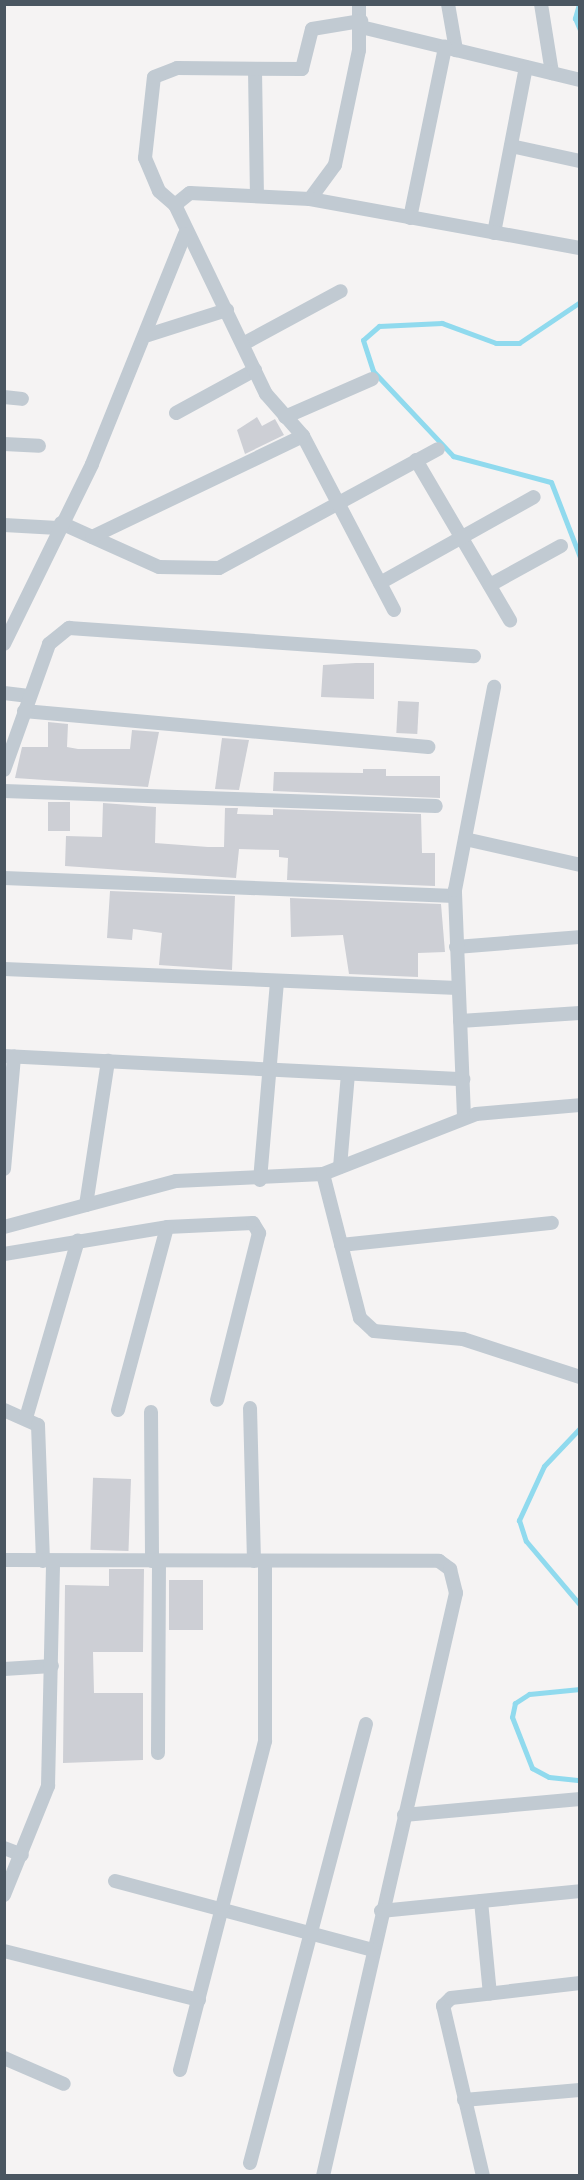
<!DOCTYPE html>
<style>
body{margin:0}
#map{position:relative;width:584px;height:2180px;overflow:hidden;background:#f5f3f3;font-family:"Nunito Sans",sans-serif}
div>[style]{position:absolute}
.stream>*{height:5px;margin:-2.5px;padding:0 2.5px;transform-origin:2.5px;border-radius:2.5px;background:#90daee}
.building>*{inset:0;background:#cdcfd5;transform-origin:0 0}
.street>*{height:14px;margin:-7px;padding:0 7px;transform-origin:7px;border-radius:7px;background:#c1cad2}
span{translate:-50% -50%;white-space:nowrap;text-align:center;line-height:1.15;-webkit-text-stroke:5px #fff;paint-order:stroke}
.frame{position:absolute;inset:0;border:6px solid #4a5661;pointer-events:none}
</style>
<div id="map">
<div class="stream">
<i style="left:579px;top:4px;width:15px;rotate:106deg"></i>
<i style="left:575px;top:18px;width:13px;rotate:67deg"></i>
<i style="left:580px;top:302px;width:73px;rotate:146.1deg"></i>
<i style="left:519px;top:343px;width:23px;rotate:180deg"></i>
<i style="left:496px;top:343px;width:58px;rotate:-159.7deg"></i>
<i style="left:442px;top:323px;width:63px;rotate:177.3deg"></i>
<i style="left:379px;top:326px;width:21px;rotate:139deg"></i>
<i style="left:363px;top:340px;width:33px;rotate:72deg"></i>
<i style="left:373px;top:371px;width:117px;rotate:46.7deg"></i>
<i style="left:453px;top:456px;width:101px;rotate:14.9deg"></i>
<i style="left:551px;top:482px;width:80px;rotate:68.9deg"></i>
<i style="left:580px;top:1428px;width:52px;rotate:133.5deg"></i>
<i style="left:544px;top:1466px;width:60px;rotate:114.8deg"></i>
<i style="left:519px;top:1520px;width:22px;rotate:72deg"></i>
<i style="left:526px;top:1541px;width:84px;rotate:49.8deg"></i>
<i style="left:580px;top:1689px;width:51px;rotate:174.4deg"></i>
<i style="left:529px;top:1694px;width:17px;rotate:147deg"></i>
<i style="left:515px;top:1703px;width:14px;rotate:102deg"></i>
<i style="left:512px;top:1717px;width:55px;rotate:68.6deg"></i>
<i style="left:532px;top:1768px;width:19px;rotate:28deg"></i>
<i style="left:549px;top:1777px;width:31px;rotate:6deg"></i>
</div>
<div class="building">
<i style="clip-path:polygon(257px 417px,262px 426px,275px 419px,284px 435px,245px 454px,237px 430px)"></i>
<i style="clip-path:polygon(356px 663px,374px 663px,374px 699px,321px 697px,323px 665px)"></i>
<i style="left:398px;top:701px;width:21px;height:32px;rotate:3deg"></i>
<i style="clip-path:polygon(48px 722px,68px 724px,67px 747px,78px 749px,130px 749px,132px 730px,159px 732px,148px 787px,15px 778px,22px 747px,48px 747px)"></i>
<i style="clip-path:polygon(222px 738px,249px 740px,239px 790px,215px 789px)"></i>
<i style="clip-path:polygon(363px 769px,386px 769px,386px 776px,440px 776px,440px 798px,273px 791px,274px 772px,363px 773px)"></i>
<i style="left:48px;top:802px;width:22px;height:29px"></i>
<i style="clip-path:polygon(103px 803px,156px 807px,155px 843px,208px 847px,224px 847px,225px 808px,238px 808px,237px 814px,273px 815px,273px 809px,421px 814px,422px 853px,435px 853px,435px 886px,287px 880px,288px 858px,279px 857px,279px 850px,239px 849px,236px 878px,65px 866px,66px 836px,102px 837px)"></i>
<i style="clip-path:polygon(110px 891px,235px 896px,232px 970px,159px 965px,162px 933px,133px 929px,132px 940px,107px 938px)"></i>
<i style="clip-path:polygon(290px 898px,441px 904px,445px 952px,418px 953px,418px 977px,349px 974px,343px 935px,291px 937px)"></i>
<i style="left:131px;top:1479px;width:72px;height:38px;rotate:92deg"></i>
<i style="clip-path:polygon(109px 1569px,144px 1569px,143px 1652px,93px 1652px,94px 1693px,143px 1693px,143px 1760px,63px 1763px,65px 1585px,109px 1586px)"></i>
<i style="left:169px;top:1580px;width:34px;height:50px"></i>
</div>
<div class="street">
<i style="left:448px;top:4px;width:47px;rotate:80.1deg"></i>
<i style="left:541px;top:4px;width:70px;rotate:80.9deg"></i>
<i style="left:361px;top:27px;width:225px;rotate:13.6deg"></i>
<i style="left:255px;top:70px;width:126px;rotate:89.1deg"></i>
<i style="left:511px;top:146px;width:71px;rotate:12.3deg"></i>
<i style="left:310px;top:199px;width:42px;rotate:-53.7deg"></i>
<i style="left:335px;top:165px;width:117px;rotate:-78.2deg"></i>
<i style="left:359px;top:50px;width:46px;rotate:-90deg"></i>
<i style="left:175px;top:205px;width:21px;rotate:-139deg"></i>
<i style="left:159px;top:191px;width:36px;rotate:-113deg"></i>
<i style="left:145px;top:158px;width:81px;rotate:-83.7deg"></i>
<i style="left:154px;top:77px;width:25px;rotate:-21deg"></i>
<i style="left:177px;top:68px;width:125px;rotate:0.5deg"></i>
<i style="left:302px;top:69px;width:41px;rotate:-76deg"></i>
<i style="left:312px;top:29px;width:50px;rotate:-9.3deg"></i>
<i style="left:410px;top:218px;width:175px;rotate:-78.4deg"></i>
<i style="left:494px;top:233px;width:169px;rotate:-79.1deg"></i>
<i style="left:148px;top:335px;width:83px;rotate:-17.6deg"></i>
<i style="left:243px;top:344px;width:111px;rotate:-28.4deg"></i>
<i style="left:4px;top:397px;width:18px;rotate:6deg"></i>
<i style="left:176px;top:413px;width:90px;rotate:-28.6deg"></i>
<i style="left:285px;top:417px;width:95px;rotate:-23.6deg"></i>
<i style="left:4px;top:444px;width:35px;rotate:3deg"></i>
<i style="left:416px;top:460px;width:186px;rotate:59.6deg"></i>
<i style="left:61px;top:523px;width:107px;rotate:24.2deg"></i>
<i style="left:159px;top:567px;width:60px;rotate:1deg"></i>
<i style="left:219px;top:568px;width:249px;rotate:-28.5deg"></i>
<i style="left:4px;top:525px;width:54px;rotate:3.2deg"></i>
<i style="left:92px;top:537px;width:234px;rotate:-25.6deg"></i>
<i style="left:380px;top:583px;width:176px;rotate:-29.2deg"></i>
<i style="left:490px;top:585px;width:81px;rotate:-28.8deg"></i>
<i style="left:394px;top:610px;width:196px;rotate:-117.6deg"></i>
<i style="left:303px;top:436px;width:56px;rotate:-131.4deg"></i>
<i style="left:266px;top:394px;width:210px;rotate:-115.7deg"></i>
<i style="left:175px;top:205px;width:19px;rotate:-39deg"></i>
<i style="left:190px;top:193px;width:120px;rotate:2.9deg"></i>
<i style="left:310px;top:199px;width:274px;rotate:10.3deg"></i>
<i style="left:4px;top:644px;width:200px;rotate:-63.9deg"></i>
<i style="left:92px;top:464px;width:248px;rotate:-68deg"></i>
<i style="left:4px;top:693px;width:25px;rotate:7deg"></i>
<i style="left:24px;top:711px;width:406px;rotate:5.1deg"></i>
<i style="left:4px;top:770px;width:134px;rotate:-70.3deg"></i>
<i style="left:49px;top:644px;width:26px;rotate:-39deg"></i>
<i style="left:69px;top:628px;width:406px;rotate:4deg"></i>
<i style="left:4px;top:791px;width:432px;rotate:2deg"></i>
<i style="left:465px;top:839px;width:118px;rotate:12.7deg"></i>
<i style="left:4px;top:878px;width:451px;rotate:2.3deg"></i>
<i style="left:456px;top:947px;width:123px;rotate:-4.6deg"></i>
<i style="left:4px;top:969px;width:454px;rotate:2.4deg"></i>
<i style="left:460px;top:1021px;width:120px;rotate:-3.8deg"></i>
<i style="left:4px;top:1056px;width:460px;rotate:2.9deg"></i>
<i style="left:464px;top:1117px;width:227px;rotate:-92.3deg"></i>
<i style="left:455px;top:890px;width:207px;rotate:-79.1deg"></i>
<i style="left:340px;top:1167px;width:93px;rotate:-85.1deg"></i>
<i style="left:4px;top:1169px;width:113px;rotate:-84.9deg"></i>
<i style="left:323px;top:1174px;width:149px;rotate:75.6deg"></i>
<i style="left:360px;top:1318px;width:19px;rotate:43deg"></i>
<i style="left:374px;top:1331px;width:89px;rotate:5.1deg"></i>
<i style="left:463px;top:1339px;width:123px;rotate:18deg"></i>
<i style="left:260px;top:1180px;width:198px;rotate:-85.1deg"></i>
<i style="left:86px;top:1205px;width:146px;rotate:-81.3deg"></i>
<i style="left:4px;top:1227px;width:178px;rotate:-15deg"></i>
<i style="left:176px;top:1181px;width:147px;rotate:-2.7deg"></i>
<i style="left:323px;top:1174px;width:164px;rotate:-21.4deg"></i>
<i style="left:476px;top:1114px;width:104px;rotate:-4.9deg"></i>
<i style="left:341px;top:1245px;width:212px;rotate:-6deg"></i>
<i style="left:4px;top:1254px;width:165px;rotate:-9.4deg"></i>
<i style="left:167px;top:1227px;width:86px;rotate:-2.7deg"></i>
<i style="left:253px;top:1223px;width:12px;rotate:59deg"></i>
<i style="left:259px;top:1233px;width:172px;rotate:104.1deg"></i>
<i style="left:250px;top:1408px;width:153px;rotate:88.5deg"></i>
<i style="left:4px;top:1410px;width:37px;rotate:24deg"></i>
<i style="left:38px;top:1425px;width:136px;rotate:87.9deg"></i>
<i style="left:118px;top:1410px;width:189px;rotate:-75deg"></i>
<i style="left:151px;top:1412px;width:149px;rotate:89.6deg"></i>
<i style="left:26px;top:1418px;width:185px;rotate:-73.7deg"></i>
<i style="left:4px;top:1560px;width:435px;rotate:0.1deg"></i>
<i style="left:439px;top:1561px;width:14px;rotate:36deg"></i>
<i style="left:450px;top:1569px;width:25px;rotate:76deg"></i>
<i style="left:456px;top:1593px;width:598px;rotate:102.85deg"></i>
<i style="left:4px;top:1669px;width:48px;rotate:-3.6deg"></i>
<i style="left:158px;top:1753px;width:192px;rotate:-89.7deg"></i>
<i style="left:404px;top:1815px;width:177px;rotate:-5.2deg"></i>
<i style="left:4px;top:1848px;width:19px;rotate:21deg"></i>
<i style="left:115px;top:1881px;width:266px;rotate:15deg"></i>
<i style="left:4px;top:1895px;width:118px;rotate:-68deg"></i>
<i style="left:48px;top:1786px;width:225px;rotate:-88.7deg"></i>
<i style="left:481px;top:1901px;width:93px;rotate:84.5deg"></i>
<i style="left:381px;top:1911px;width:200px;rotate:-5.7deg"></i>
<i style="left:4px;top:1951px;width:201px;rotate:14.1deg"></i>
<i style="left:4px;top:2058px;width:65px;rotate:23.4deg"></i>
<i style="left:180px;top:2070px;width:340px;rotate:-75.5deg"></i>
<i style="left:265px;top:1741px;width:180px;rotate:-90deg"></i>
<i style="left:464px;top:2100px;width:116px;rotate:-4.9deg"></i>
<i style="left:250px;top:2163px;width:454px;rotate:-75.2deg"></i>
<i style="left:483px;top:2176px;width:175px;rotate:-103.2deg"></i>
<i style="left:443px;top:2006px;width:11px;rotate:-45deg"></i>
<i style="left:451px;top:1998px;width:130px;rotate:-6.6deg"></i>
</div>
<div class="frame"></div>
</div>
